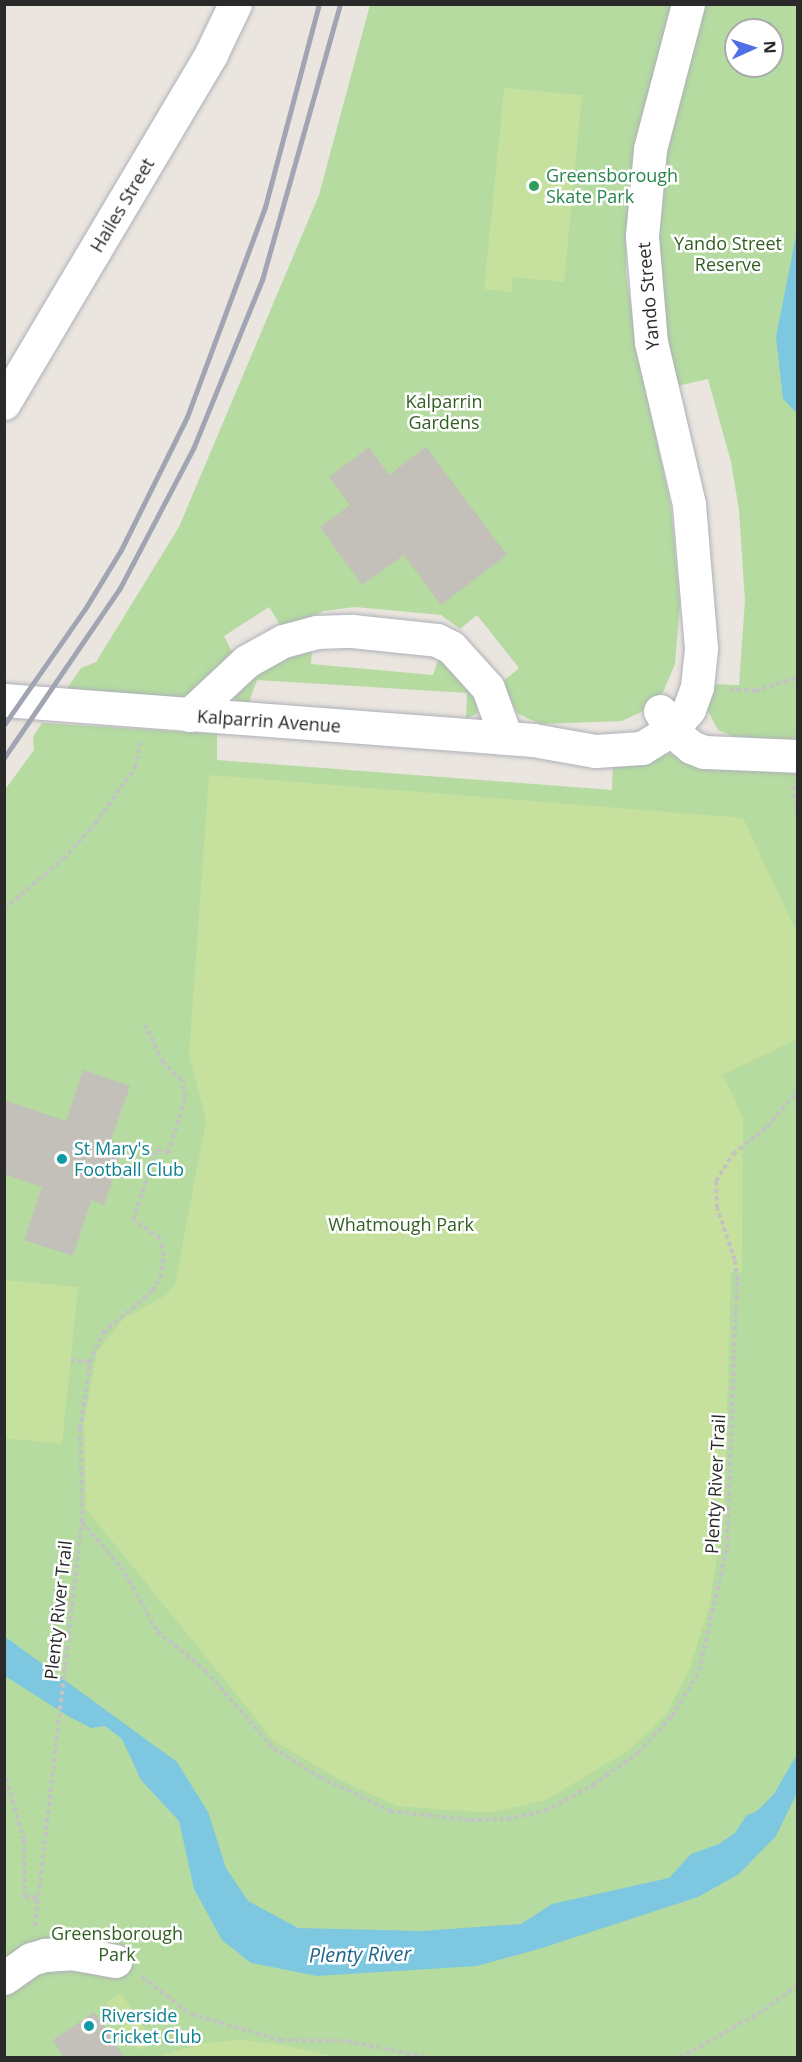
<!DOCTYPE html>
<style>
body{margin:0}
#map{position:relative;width:802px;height:2062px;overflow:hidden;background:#eae5de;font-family:"Open Sans",sans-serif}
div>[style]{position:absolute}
.green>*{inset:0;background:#b5dba0}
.pitch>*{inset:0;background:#c5e19d;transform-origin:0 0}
.water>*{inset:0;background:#7dc7e0}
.building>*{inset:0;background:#c3bfb9}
.path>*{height:4px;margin-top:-2px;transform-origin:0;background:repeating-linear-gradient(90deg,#c3c3c3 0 4.5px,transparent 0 7.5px)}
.roads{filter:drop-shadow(0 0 2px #aeb0b9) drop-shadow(0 0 2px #aeb0b9)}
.minor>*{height:33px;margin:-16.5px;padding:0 16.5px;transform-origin:16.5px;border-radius:16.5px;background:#fff}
.rail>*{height:4.5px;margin:-2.25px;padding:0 2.25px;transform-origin:2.25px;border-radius:2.25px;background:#a1a4b2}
.dots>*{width:16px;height:16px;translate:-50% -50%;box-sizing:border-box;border:3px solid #fff;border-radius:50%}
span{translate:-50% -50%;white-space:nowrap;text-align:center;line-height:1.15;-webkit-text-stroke:5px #fff;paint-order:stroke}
.leisure-label{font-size:18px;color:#27864d}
.left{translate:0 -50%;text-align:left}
.street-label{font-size:18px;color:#2a2a2a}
.park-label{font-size:18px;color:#305f22}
.culture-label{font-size:18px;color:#0d838f}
.water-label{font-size:20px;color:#1d668b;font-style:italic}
.frame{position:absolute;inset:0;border:6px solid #2a2a2a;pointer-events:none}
.north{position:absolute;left:724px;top:18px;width:60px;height:60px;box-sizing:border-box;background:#fff;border:2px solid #aaa;border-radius:50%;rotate:87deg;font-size:16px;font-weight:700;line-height:24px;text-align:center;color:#2a2a2a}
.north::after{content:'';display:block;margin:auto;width:21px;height:27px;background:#506ee5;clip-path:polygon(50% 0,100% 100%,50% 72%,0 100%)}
</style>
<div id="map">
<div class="green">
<i style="clip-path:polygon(370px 5px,673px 5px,626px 229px,626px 274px,637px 348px,671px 507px,680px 604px,675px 664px,663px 692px,641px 712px,622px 721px,541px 724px,518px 714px,501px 683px,519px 668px,477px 615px,460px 629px,441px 615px,355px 607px,323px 611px,284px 631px,269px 607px,224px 636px,233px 654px,191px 694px,181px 698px,66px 690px,81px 668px,96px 662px,179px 527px,319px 195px)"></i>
<i style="clip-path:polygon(evenodd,705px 5px,797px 5px,797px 742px,734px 737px,718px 730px,706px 707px,707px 684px,739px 685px,745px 601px,739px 510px,731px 462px,708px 379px,677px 386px,667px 363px,658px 248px,663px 166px,671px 122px,705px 5px,736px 30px,772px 30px,772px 66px,736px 66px,736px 30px)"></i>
<i style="clip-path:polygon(307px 647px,312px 651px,311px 664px,433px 675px,439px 657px,480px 701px,480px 712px,466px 719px,467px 693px,257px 680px,249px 702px,239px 702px,233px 697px,246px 678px)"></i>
<i style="clip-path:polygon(42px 723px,217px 734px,217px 760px,612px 790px,613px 761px,644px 761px,668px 753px,704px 765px,797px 772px,797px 2057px,5px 2058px,4px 791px,34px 750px,33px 737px)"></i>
</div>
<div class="pitch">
<i style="clip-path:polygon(504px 88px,582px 95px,564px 282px,513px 277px,511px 292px,484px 289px)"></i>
<i style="clip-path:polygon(209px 775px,743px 818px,797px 933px,797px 1039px,723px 1075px,743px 1117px,742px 1272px,731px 1272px,724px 1514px,709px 1607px,690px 1668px,665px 1716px,629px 1750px,546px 1800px,489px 1813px,398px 1806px,340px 1780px,274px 1741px,86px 1509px,84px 1421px,97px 1352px,124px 1318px,166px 1295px,175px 1284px,206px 1120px,189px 1055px)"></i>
<i style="clip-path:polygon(5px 1280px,78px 1287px,62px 1444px,5px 1438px)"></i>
<i style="left:121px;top:1993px;width:57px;height:18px;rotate:56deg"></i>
<i style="clip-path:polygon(241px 2040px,282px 2045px,336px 2057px,157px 2057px,203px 2043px)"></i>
</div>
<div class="water">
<i style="clip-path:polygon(797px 231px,797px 413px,783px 399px,776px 337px)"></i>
<i style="clip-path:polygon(4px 1636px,177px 1762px,208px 1812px,226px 1868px,248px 1901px,298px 1928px,421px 1931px,521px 1924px,552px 1904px,669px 1878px,691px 1854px,719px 1844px,735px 1833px,746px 1816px,757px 1811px,774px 1794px,796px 1756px,797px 1711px,797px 1793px,776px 1836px,739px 1874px,698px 1897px,542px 1948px,477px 1966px,317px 1976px,251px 1963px,222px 1940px,194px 1889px,179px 1821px,141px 1780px,122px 1739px,105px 1726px,91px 1728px,68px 1716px,5px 1676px)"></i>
</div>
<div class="building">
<i style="clip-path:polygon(369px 447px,389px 475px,426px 447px,507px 555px,441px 605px,404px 555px,362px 585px,320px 527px,350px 505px,329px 477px)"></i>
<i style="clip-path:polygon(83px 1070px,130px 1086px,111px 1140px,124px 1145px,104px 1205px,91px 1200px,73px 1256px,24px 1240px,42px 1187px,4px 1174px,4px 1100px,66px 1121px)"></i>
<i style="clip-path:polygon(94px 2012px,125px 2058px,64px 2058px,53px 2040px)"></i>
</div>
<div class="path">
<i style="left:729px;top:689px;width:26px;rotate:4deg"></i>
<i style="left:755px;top:691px;width:45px;rotate:-18deg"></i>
<i style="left:793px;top:786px;width:31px;rotate:81deg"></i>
<i style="left:4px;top:909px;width:77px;rotate:-40.3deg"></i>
<i style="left:63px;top:859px;width:47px;rotate:-47.6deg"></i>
<i style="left:95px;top:824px;width:69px;rotate:-54.5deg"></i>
<i style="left:135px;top:768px;width:26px;rotate:-79deg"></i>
<i style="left:71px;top:1360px;width:19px;rotate:6deg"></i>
<i style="left:82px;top:1522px;width:93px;rotate:-91.2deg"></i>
<i style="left:80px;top:1429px;width:68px;rotate:-81.5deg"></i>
<i style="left:90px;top:1362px;width:32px;rotate:-66deg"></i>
<i style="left:103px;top:1333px;width:65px;rotate:-40.6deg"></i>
<i style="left:152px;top:1291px;width:15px;rotate:-58deg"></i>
<i style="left:160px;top:1278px;width:22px;rotate:-80deg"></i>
<i style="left:164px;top:1256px;width:18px;rotate:-103deg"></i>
<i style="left:160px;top:1238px;width:32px;rotate:-146deg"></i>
<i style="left:133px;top:1220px;width:75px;rotate:-71.3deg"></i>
<i style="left:157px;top:1149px;width:12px;rotate:20deg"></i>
<i style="left:168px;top:1153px;width:59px;rotate:-72.2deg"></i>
<i style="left:186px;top:1097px;width:17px;rotate:-103deg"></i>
<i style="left:182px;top:1080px;width:26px;rotate:-137deg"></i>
<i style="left:163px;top:1062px;width:41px;rotate:-115.9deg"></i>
<i style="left:4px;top:1771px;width:72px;rotate:73.8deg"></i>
<i style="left:24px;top:1840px;width:57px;rotate:89deg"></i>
<i style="left:25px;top:1897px;width:13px;rotate:4deg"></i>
<i style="left:35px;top:1926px;width:407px;rotate:-83.4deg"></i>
<i style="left:82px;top:1522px;width:60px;rotate:49.1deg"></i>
<i style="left:121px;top:1567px;width:73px;rotate:60.6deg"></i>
<i style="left:157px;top:1631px;width:62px;rotate:39.1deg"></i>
<i style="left:205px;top:1670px;width:103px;rotate:48.9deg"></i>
<i style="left:273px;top:1748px;width:55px;rotate:31.7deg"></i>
<i style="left:320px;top:1777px;width:78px;rotate:25.9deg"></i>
<i style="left:390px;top:1811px;width:81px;rotate:6.4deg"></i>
<i style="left:470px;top:1820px;width:37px;rotate:-2deg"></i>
<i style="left:507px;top:1819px;width:39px;rotate:-12deg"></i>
<i style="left:545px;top:1811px;width:55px;rotate:-28.4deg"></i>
<i style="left:593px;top:1785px;width:55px;rotate:-35.4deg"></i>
<i style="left:638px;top:1753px;width:50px;rotate:-47.4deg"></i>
<i style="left:672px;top:1716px;width:52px;rotate:-59deg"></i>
<i style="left:699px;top:1671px;width:126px;rotate:-77.2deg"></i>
<i style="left:727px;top:1548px;width:268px;rotate:-87.9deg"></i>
<i style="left:737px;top:1280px;width:20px;rotate:-96deg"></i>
<i style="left:735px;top:1260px;width:55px;rotate:-109.1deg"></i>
<i style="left:717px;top:1208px;width:27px;rotate:-92deg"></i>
<i style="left:716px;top:1181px;width:32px;rotate:-58deg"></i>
<i style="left:733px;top:1154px;width:43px;rotate:-38.5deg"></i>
<i style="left:767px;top:1127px;width:48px;rotate:-49.3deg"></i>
<i style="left:142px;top:1977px;width:61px;rotate:37.1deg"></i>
<i style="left:191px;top:2014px;width:93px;rotate:16.3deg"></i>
<i style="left:280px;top:2040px;width:67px;rotate:0.9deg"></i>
<i style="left:347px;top:2041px;width:85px;rotate:11.6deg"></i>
<i style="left:680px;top:2058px;width:97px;rotate:-29.7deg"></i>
<i style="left:764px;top:2010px;width:42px;rotate:-36.3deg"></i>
</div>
<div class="roads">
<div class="minor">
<i style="left:4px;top:403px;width:406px;rotate:-59.3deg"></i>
<i style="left:211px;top:54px;width:55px;rotate:-64.4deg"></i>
<i style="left:4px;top:700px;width:531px;rotate:4.32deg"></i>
<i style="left:533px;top:740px;width:63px;rotate:10.1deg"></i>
<i style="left:595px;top:751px;width:47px;rotate:-3.7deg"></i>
<i style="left:642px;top:748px;width:34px;rotate:-32deg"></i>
<i style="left:671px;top:730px;width:28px;rotate:-49deg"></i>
<i style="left:689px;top:709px;width:23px;rotate:-70deg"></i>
<i style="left:697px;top:687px;width:39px;rotate:-84deg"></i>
<i style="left:701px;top:648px;width:144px;rotate:-94.8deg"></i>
<i style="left:689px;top:504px;width:166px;rotate:-103.2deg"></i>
<i style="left:651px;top:342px;width:106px;rotate:-94.9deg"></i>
<i style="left:642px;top:236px;width:87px;rotate:-84.7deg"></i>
<i style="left:650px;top:149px;width:150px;rotate:-75.3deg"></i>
<i style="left:660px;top:711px;width:22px;rotate:60deg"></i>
<i style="left:671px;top:730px;width:26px;rotate:40deg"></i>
<i style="left:691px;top:747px;width:14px;rotate:21deg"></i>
<i style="left:704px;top:752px;width:94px;rotate:2.4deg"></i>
<i style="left:189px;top:715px;width:79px;rotate:-43deg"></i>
<i style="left:247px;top:661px;width:41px;rotate:-29.1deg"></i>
<i style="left:283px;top:641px;width:34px;rotate:-15deg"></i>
<i style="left:316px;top:632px;width:36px;rotate:-2deg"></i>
<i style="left:352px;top:631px;width:85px;rotate:6deg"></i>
<i style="left:437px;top:640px;width:16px;rotate:27deg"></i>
<i style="left:451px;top:647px;width:55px;rotate:47.9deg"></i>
<i style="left:488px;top:688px;width:53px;rotate:70.2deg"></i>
<i style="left:4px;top:1978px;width:33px;rotate:-35deg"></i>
<i style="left:31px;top:1959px;width:15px;rotate:-16deg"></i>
<i style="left:45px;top:1955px;width:26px;rotate:-4deg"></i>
<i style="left:71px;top:1953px;width:45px;rotate:10.3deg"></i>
</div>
</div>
<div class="rail">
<i style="left:4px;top:725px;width:141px;rotate:-55.1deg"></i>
<i style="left:85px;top:609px;width:69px;rotate:-58.6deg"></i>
<i style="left:121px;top:550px;width:148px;rotate:-63.6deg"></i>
<i style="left:187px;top:417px;width:224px;rotate:-69.6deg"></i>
<i style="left:265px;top:207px;width:210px;rotate:-75.1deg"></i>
<i style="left:4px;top:758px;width:206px;rotate:-55.7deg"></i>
<i style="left:120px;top:588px;width:157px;rotate:-62.3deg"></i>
<i style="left:193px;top:449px;width:183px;rotate:-67.8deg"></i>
<i style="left:262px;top:280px;width:287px;rotate:-74.2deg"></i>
</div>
<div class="dots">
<i style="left:534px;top:186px;background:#2e9e5b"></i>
<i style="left:62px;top:1159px;background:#0f9aa8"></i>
<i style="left:89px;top:2026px;background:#0f9aa8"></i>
</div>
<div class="leisure-label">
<span class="left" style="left:546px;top:186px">Greensborough<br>Skate Park</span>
</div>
<div class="street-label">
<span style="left:122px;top:205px;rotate:-59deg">Hailes Street</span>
<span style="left:648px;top:296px;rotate:-95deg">Yando Street</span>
<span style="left:269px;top:721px;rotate:4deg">Kalparrin Avenue</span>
<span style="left:715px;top:1484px;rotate:-87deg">Plenty River Trail</span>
<span style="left:58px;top:1610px;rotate:-84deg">Plenty River Trail</span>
</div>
<div class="park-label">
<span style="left:728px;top:254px">Yando Street<br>Reserve</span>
<span style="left:444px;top:412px">Kalparrin<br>Gardens</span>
<span style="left:401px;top:1224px">Whatmough Park</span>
<span style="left:117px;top:1944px">Greensborough<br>Park</span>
</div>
<div class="culture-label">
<span class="left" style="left:74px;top:1159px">St Mary's<br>Football Club</span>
<span class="left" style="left:101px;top:2026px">Riverside<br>Cricket Club</span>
</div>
<div class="water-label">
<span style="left:360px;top:1954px;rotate:-1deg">Plenty River</span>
</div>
<div class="frame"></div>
<div class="north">N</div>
</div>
